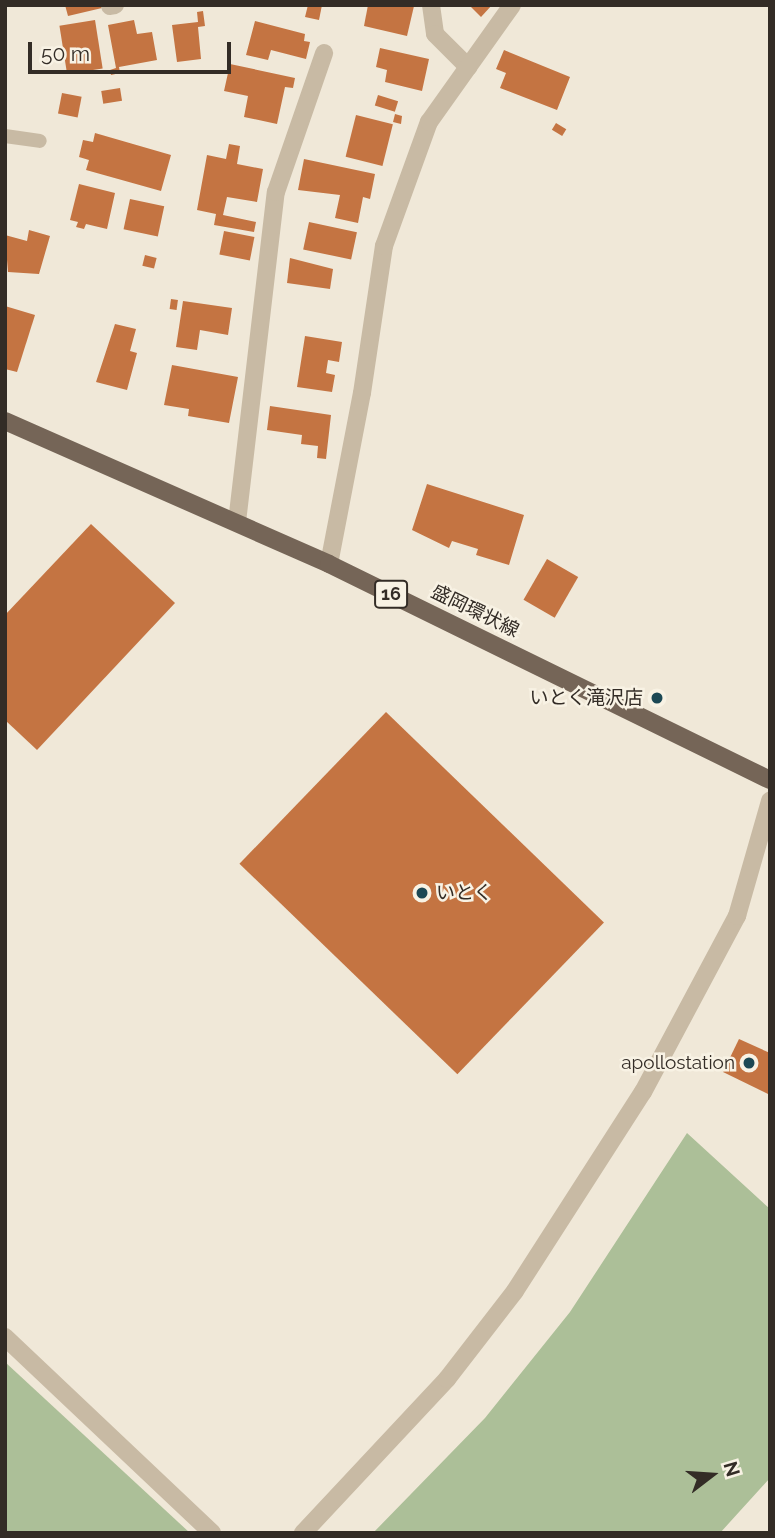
<!DOCTYPE html>
<meta charset="utf-8">
<style>
body{margin:0}
#map{position:relative;width:775px;height:1538px;overflow:hidden;background:#f0e8d8;font-family:Raleway,"Noto Sans JP",sans-serif}
div>[style]{position:absolute}
.green>*{inset:0;background:#acbf98}
.building>*{inset:0;background:#c47442;transform-origin:0 0}
.service>*{height:14px;margin:-7px;padding:0 7px;transform-origin:7px;border-radius:7px;background:#c8baa4}
.minor>*{height:18px;margin:-9px;padding:0 9px;transform-origin:9px;border-radius:9px;background:#c8baa4}
.tertiary>*{height:18px;margin:-9px;padding:0 9px;transform-origin:9px;border-radius:9px;background:#c8baa4}
.primary>*{height:18px;margin:-9px;padding:0 9px;transform-origin:9px;border-radius:9px;background:#756557}
.dots>*{width:19px;height:19px;translate:-50% -50%;box-sizing:border-box;border:4px solid #f8f2e4;border-radius:50%}
span{translate:-50% -50%;white-space:nowrap;text-align:center;line-height:1.15;-webkit-text-stroke:5px #f8f2e4;paint-order:stroke}
.shield-label span{padding:2px 5px;background:#f8f2e4;border:2px solid;border-radius:5px;-webkit-text-stroke-width:0}
.shield-label{font-size:18px;color:#332c26;font-weight:700}
.street-label{font-size:19px;color:#332c26}
.poi-label{font-size:19px;color:#332c26}
.right{translate:-100% -50%;text-align:right}
.left{translate:0 -50%;text-align:left}
.frame{position:absolute;inset:0;border:7px solid #332c26;pointer-events:none}
.north{position:absolute;left:677px;top:1440px;width:70px;height:70px;-webkit-text-stroke:5px #f8f2e4;paint-order:stroke;rotate:73deg;font-size:19px;font-weight:700;line-height:28px;text-align:center;color:#332c26}
.north::after{content:'';display:block;margin:auto;width:24px;height:32px;background:#332c26;clip-path:polygon(50% 0,100% 100%,50% 72%,0 100%)}
.scale{position:absolute;left:28px;top:42px;width:203px;height:32px;box-sizing:border-box;border:4px solid #332c26;border-top:0;padding-left:9px;font-size:21px;line-height:24px;white-space:nowrap;color:#332c26;-webkit-text-stroke:5px #f8f2e4;paint-order:stroke}
</style>
<div id="map">
<div class="green">
<i style="clip-path:polygon(687px 1133px,770px 1209px,770px 1478px,720px 1533px,373px 1533px,485px 1418px,570px 1312px)"></i>
<i style="clip-path:polygon(5px 1362px,190px 1533px,5px 1533px)"></i>
</div>
<div class="building">
<i style="clip-path:polygon(65px 5px,102px 5px,102px 8px,68px 16px)"></i>
<i style="clip-path:polygon(308px 5px,322px 5px,319px 20px,305px 17px)"></i>
<i style="clip-path:polygon(368px 5px,414px 6px,407px 36px,364px 26px)"></i>
<i style="clip-path:polygon(469px 5px,492px 5px,481px 17px)"></i>
<i style="clip-path:polygon(203px 11px,205px 26px,198px 27px,201px 59px,177px 62px,172px 25px,198px 22px,197px 12px)"></i>
<i style="left:95px;top:20px;width:49px;height:36px;rotate:81deg"></i>
<i style="clip-path:polygon(134px 20px,137px 34px,152px 32px,157px 60px,119px 67px,120px 73px,111px 75px,110px 70px,116px 68px,108px 25px)"></i>
<i style="clip-path:polygon(255px 21px,305px 34px,304px 41px,310px 42px,306px 59px,271px 50px,268px 60px,246px 55px)"></i>
<i style="clip-path:polygon(380px 48px,429px 59px,422px 91px,385px 82px,387px 70px,376px 67px)"></i>
<i style="clip-path:polygon(504px 50px,570px 77px,557px 110px,500px 88px,506px 73px,496px 69px)"></i>
<i style="clip-path:polygon(230px 64px,295px 78px,293px 88px,285px 87px,277px 124px,244px 117px,248px 96px,224px 91px)"></i>
<i style="left:120px;top:88px;width:13px;height:19px;rotate:81deg"></i>
<i style="left:62px;top:93px;width:20px;height:21px;rotate:11deg"></i>
<i style="left:378px;top:95px;width:21px;height:11px;rotate:17deg"></i>
<i style="clip-path:polygon(395px 114px,402px 116px,401px 124px,393px 122px)"></i>
<i style="left:356px;top:115px;width:38px;height:43px;rotate:14deg"></i>
<i style="left:556px;top:123px;width:12px;height:8px;rotate:31deg"></i>
<i style="clip-path:polygon(95px 133px,171px 155px,161px 191px,86px 170px,89px 160px,79px 157px,83px 140px,93px 142px)"></i>
<i style="clip-path:polygon(229px 144px,240px 146px,237px 164px,263px 169px,257px 202px,227px 197px,223px 215px,256px 222px,254px 232px,214px 225px,216px 214px,197px 210px,207px 155px,226px 159px)"></i>
<i style="clip-path:polygon(304px 159px,375px 174px,370px 199px,363px 197px,358px 223px,335px 218px,340px 195px,298px 190px)"></i>
<i style="clip-path:polygon(79px 184px,115px 193px,107px 229px,86px 224px,84px 229px,76px 227px,78px 222px,70px 220px)"></i>
<i style="left:130px;top:199px;width:35px;height:31px;rotate:12deg"></i>
<i style="left:309px;top:222px;width:49px;height:28px;rotate:12deg"></i>
<i style="clip-path:polygon(29px 230px,50px 236px,39px 274px,8px 272px,5px 235px,27px 241px)"></i>
<i style="left:224px;top:231px;width:31px;height:24px;rotate:11deg"></i>
<i style="left:145px;top:255px;width:12px;height:11px;rotate:14deg"></i>
<i style="clip-path:polygon(290px 258px,333px 269px,330px 289px,287px 283px)"></i>
<i style="left:171px;top:299px;width:7px;height:10px;rotate:8deg"></i>
<i style="clip-path:polygon(183px 301px,232px 308px,228px 335px,200px 330px,197px 350px,176px 347px)"></i>
<i style="clip-path:polygon(5px 306px,35px 315px,17px 372px,5px 369px)"></i>
<i style="clip-path:polygon(115px 324px,136px 329px,130px 351px,137px 353px,127px 390px,96px 382px)"></i>
<i style="clip-path:polygon(305px 336px,342px 342px,339px 362px,328px 360px,326px 373px,335px 375px,332px 392px,297px 387px)"></i>
<i style="clip-path:polygon(172px 365px,238px 377px,229px 423px,188px 416px,189px 409px,164px 405px)"></i>
<i style="clip-path:polygon(270px 406px,331px 415px,326px 459px,317px 458px,318px 446px,301px 444px,302px 435px,267px 430px)"></i>
<i style="clip-path:polygon(427px 484px,524px 515px,509px 565px,476px 555px,478px 549px,452px 541px,449px 548px,412px 530px)"></i>
<i style="clip-path:polygon(91px 524px,175px 603px,37px 750px,5px 720px,5px 615px)"></i>
<i style="left:547px;top:559px;width:36px;height:47px;rotate:30deg"></i>
<i style="left:386px;top:712px;width:303px;height:211px;rotate:44deg"></i>
<i style="clip-path:polygon(739px 1039px,770px 1053px,770px 1095px,723px 1072px)"></i>
</div>
<div class="service">
<i style="left:5px;top:136px;width:35px;rotate:8deg"></i>
</div>
<div class="minor">
<i style="left:431px;top:5px;width:29px;rotate:82deg"></i>
<i style="left:435px;top:34px;width:47px;rotate:45deg"></i>
<i style="left:110px;top:6px;width:5px;rotate:-11deg"></i>
<i style="left:237px;top:522px;width:332px;rotate:-83.3deg"></i>
<i style="left:276px;top:192px;width:147px;rotate:-70.9deg"></i>
<i style="left:329px;top:564px;width:174px;rotate:-79.1deg"></i>
<i style="left:362px;top:393px;width:149px;rotate:-81.5deg"></i>
<i style="left:384px;top:246px;width:132px;rotate:-70.1deg"></i>
<i style="left:429px;top:122px;width:143px;rotate:-54.6deg"></i>
</div>
<div class="tertiary">
<i style="left:5px;top:1337px;width:285px;rotate:43.4deg"></i>
<i style="left:303px;top:1533px;width:211px;rotate:-46.9deg"></i>
<i style="left:447px;top:1379px;width:111px;rotate:-52.3deg"></i>
<i style="left:515px;top:1291px;width:237px;rotate:-57.3deg"></i>
<i style="left:643px;top:1092px;width:200px;rotate:-61.9deg"></i>
<i style="left:737px;top:916px;width:120px;rotate:-74deg"></i>
</div>
<div class="primary">
<i style="left:5px;top:421px;width:354px;rotate:23.8deg"></i>
<i style="left:329px;top:564px;width:491px;rotate:26.1deg"></i>
</div>
<div class="dots">
<i style="left:657px;top:698px;background:#1c4854"></i>
<i style="left:422px;top:893px;background:#1c4854"></i>
<i style="left:749px;top:1063px;background:#1c4854"></i>
</div>
<div class="shield-label">
<span style="left:391px;top:594px">16</span>
</div>
<div class="street-label">
<span style="left:475px;top:611px;rotate:26deg">盛岡環状線</span>
</div>
<div class="poi-label">
<span class="right" style="left:643px;top:698px">いとく滝沢店</span>
<span class="left" style="left:436px;top:893px">いとく</span>
<span class="right" style="left:735px;top:1063px">apollostation</span>
</div>
<div class="frame"></div>
<div class="north">N</div>
<div class="scale">50 m</div>
</div>
